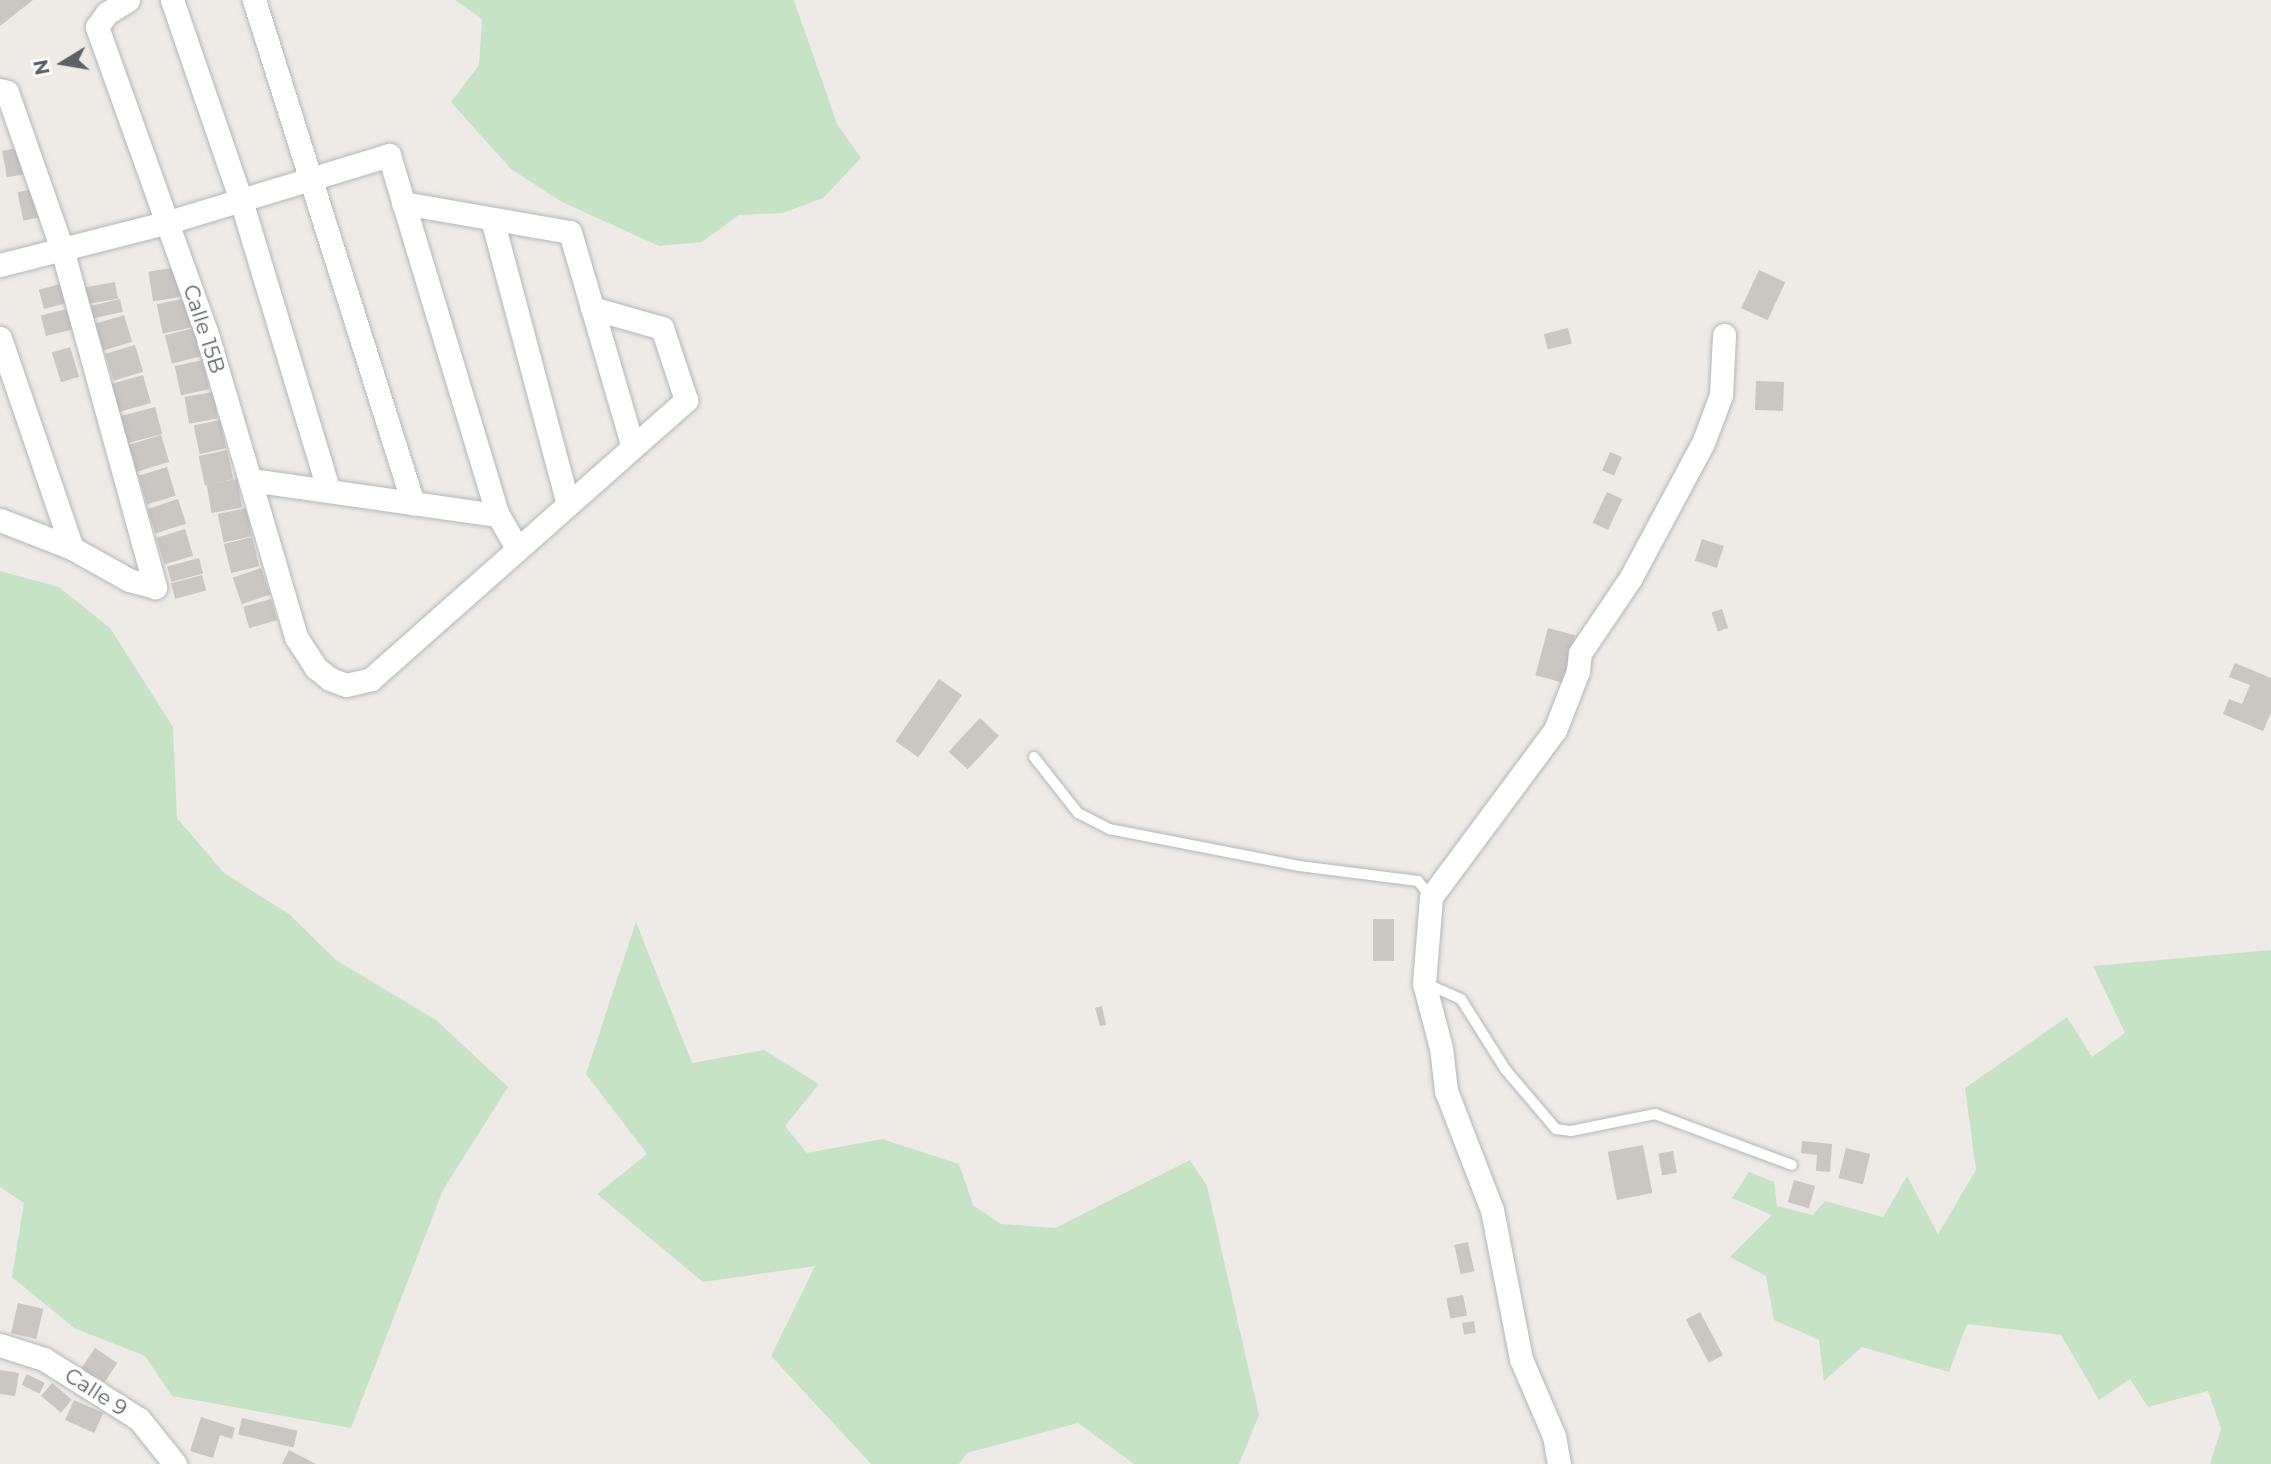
<!DOCTYPE html>
<style>
body{margin:0}
#map{position:relative;width:2271px;height:1464px;overflow:hidden;background:#eeebe6;font-family:Montserrat,sans-serif}
div>[style]{position:absolute}
.green>*{inset:0;background:#c7e3c5}
.building>*{inset:0;background:#cac6c2;transform-origin:0 0}
.roads{filter:drop-shadow(0 0 2px #b3b6b9) drop-shadow(0 0 2px #b3b6b9)}
.lane>*{height:10px;margin:-5px;padding:0 5px;transform-origin:5px;border-radius:5px;background:#fff}
.street>*{height:23px;margin:-11.5px;padding:0 11.5px;transform-origin:11.5px;border-radius:11.5px;background:#fff}
span{translate:-50% -50%;white-space:nowrap;text-align:center;line-height:1.15;-webkit-text-stroke:7px #fff;paint-order:stroke}
.street-label{font-size:21px;color:#5d6164}
.north{position:absolute;left:28px;top:28px;width:70px;height:70px;-webkit-text-stroke:5px #fff;paint-order:stroke;rotate:259deg;font-size:19px;font-weight:700;line-height:28px;text-align:center;color:#5d6164}
.north::after{content:'';display:block;margin:auto;width:24px;height:32px;background:#5d6164;clip-path:polygon(50% 0,100% 100%,50% 72%,0 100%)}
</style>
<div id="map">
<div class="green">
<i style="clip-path:polygon(455px 0,794px 0,837px 124px,861px 158px,823px 198px,783px 213px,739px 215px,702px 242px,659px 246px,562px 202px,511px 169px,451px 102px,479px 65px,482px 19px)"></i>
<i style="clip-path:polygon(0 571px,59px 587px,110px 628px,173px 727px,177px 818px,224px 873px,289px 914px,336px 960px,436px 1020px,508px 1087px,443px 1190px,351px 1428px,172px 1396px,145px 1356px,74px 1328px,12px 1277px,24px 1203px,0 1187px)"></i>
<i style="clip-path:polygon(636px 922px,692px 1063px,764px 1050px,819px 1084px,785px 1126px,807px 1153px,882px 1139px,959px 1164px,973px 1205px,1001px 1224px,1055px 1228px,1190px 1160px,1207px 1186px,1259px 1415px,1239px 1464px,1134px 1464px,1078px 1423px,967px 1453px,959px 1464px,871px 1464px,771px 1356px,815px 1266px,703px 1282px,597px 1194px,647px 1154px,586px 1074px)"></i>
<i style="clip-path:polygon(2271px 950px,2271px 1464px,2210px 1464px,2221px 1429px,2208px 1391px,2148px 1407px,2130px 1379px,2099px 1400px,2061px 1335px,1967px 1324px,1949px 1372px,1862px 1347px,1824px 1381px,1819px 1340px,1774px 1320px,1766px 1276px,1730px 1257px,1772px 1215px,1732px 1198px,1749px 1172px,1774px 1182px,1777px 1206px,1813px 1215px,1825px 1201px,1883px 1217px,1907px 1176px,1938px 1234px,1976px 1170px,1965px 1088px,2067px 1017px,2092px 1057px,2125px 1033px,2093px 966px)"></i>
</div>
<div class="building">
<i style="clip-path:polygon(0 0,33px 0,0 26px)"></i>
<i style="left:18px;top:148px;width:27px;height:16px;rotate:80deg"></i>
<i style="left:33px;top:189px;width:29px;height:16px;rotate:78deg"></i>
<i style="left:178px;top:267px;width:30px;height:30px;rotate:81deg"></i>
<i style="left:1759px;top:270px;width:29px;height:42px;rotate:25deg"></i>
<i style="left:115px;top:282px;width:17px;height:31px;rotate:80deg"></i>
<i style="left:60px;top:284px;width:20px;height:22px;rotate:75deg"></i>
<i style="left:186px;top:298px;width:30px;height:30px;rotate:78deg"></i>
<i style="left:120px;top:299px;width:13px;height:32px;rotate:77deg"></i>
<i style="left:67px;top:309px;width:21px;height:27px;rotate:76deg"></i>
<i style="left:124px;top:315px;width:28px;height:30px;rotate:73deg"></i>
<i style="left:194px;top:328px;width:29px;height:30px;rotate:76deg"></i>
<i style="left:1568px;top:328px;width:16px;height:25px;rotate:76deg"></i>
<i style="left:135px;top:345px;width:28px;height:31px;rotate:73deg"></i>
<i style="left:70px;top:347px;width:31px;height:19px;rotate:73deg"></i>
<i style="left:203px;top:360px;width:30px;height:29px;rotate:78deg"></i>
<i style="left:143px;top:375px;width:29px;height:33px;rotate:74deg"></i>
<i style="left:1756px;top:381px;width:28px;height:29px;rotate:2deg"></i>
<i style="left:213px;top:392px;width:27px;height:29px;rotate:80deg"></i>
<i style="left:155px;top:407px;width:28px;height:36px;rotate:75deg"></i>
<i style="left:220px;top:420px;width:29px;height:27px;rotate:78deg"></i>
<i style="left:161px;top:435px;width:28px;height:34px;rotate:73deg"></i>
<i style="left:227px;top:450px;width:30px;height:29px;rotate:78deg"></i>
<i style="left:1610px;top:452px;width:13px;height:20px;rotate:23deg"></i>
<i style="left:167px;top:467px;width:30px;height:30px;rotate:73deg"></i>
<i style="left:237px;top:479px;width:29px;height:31px;rotate:80deg"></i>
<i style="left:1607px;top:492px;width:17px;height:34px;rotate:25deg"></i>
<i style="left:178px;top:499px;width:26px;height:32px;rotate:72deg"></i>
<i style="left:246px;top:508px;width:29px;height:29px;rotate:78deg"></i>
<i style="left:185px;top:529px;width:28px;height:30px;rotate:73deg"></i>
<i style="left:252px;top:537px;width:30px;height:29px;rotate:76deg"></i>
<i style="left:1702px;top:539px;width:23px;height:23px;rotate:18deg"></i>
<i style="left:199px;top:558px;width:16px;height:33px;rotate:75deg"></i>
<i style="left:261px;top:568px;width:28px;height:30px;rotate:71deg"></i>
<i style="left:202px;top:575px;width:16px;height:32px;rotate:75deg"></i>
<i style="left:271px;top:599px;width:22px;height:29px;rotate:74deg"></i>
<i style="left:1722px;top:609px;width:20px;height:11px;rotate:72deg"></i>
<i style="left:1548px;top:628px;width:28px;height:49px;rotate:15deg"></i>
<i style="clip-path:polygon(2235px 663px,2271px 678px,2271px 713px,2263px 731px,2223px 714px,2229px 699px,2242px 704px,2250px 685px,2229px 677px)"></i>
<i style="left:939px;top:679px;width:28px;height:76px;rotate:35deg"></i>
<i style="left:980px;top:718px;width:26px;height:46px;rotate:43deg"></i>
<i style="left:1373px;top:919px;width:21px;height:42px"></i>
<i style="clip-path:polygon(1102px 1006px,1106px 1025px,1100px 1026px,1095px 1008px)"></i>
<i style="clip-path:polygon(1802px 1141px,1832px 1144px,1830px 1172px,1816px 1171px,1817px 1155px,1801px 1153px)"></i>
<i style="left:1643px;top:1145px;width:49px;height:36px;rotate:79deg"></i>
<i style="left:1846px;top:1148px;width:25px;height:31px;rotate:14deg"></i>
<i style="left:1673px;top:1151px;width:22px;height:15px;rotate:80deg"></i>
<i style="left:1794px;top:1180px;width:22px;height:23px;rotate:16deg"></i>
<i style="left:1468px;top:1242px;width:30px;height:14px;rotate:78deg"></i>
<i style="left:1463px;top:1295px;width:21px;height:17px;rotate:79deg"></i>
<i style="left:18px;top:1303px;width:26px;height:31px;rotate:13deg"></i>
<i style="left:1700px;top:1312px;width:49px;height:16px;rotate:62deg"></i>
<i style="left:1474px;top:1321px;width:12px;height:12px;rotate:81deg"></i>
<i style="left:95px;top:1348px;width:27px;height:27px;rotate:34deg"></i>
<i style="clip-path:polygon(0 1370px,19px 1373px,15px 1396px,0 1394px)"></i>
<i style="left:27px;top:1374px;width:20px;height:12px;rotate:27deg"></i>
<i style="left:52px;top:1383px;width:26px;height:17px;rotate:40deg"></i>
<i style="left:74px;top:1400px;width:32px;height:22px;rotate:24deg"></i>
<i style="clip-path:polygon(201px 1417px,235px 1428px,232px 1439px,220px 1435px,213px 1458px,190px 1451px)"></i>
<i style="left:242px;top:1418px;width:57px;height:17px;rotate:13deg"></i>
<i style="clip-path:polygon(289px 1450px,316px 1464px,282px 1464px)"></i>
</div>
<div class="roads">
<div class="lane">
<i style="left:1034px;top:757px;width:71px;rotate:51.8deg"></i>
<i style="left:1078px;top:813px;width:35px;rotate:27deg"></i>
<i style="left:1109px;top:829px;width:194px;rotate:11deg"></i>
<i style="left:1299px;top:866px;width:120px;rotate:7.2deg"></i>
<i style="left:1418px;top:881px;width:21px;rotate:51deg"></i>
<i style="left:1425px;top:983px;width:39px;rotate:24deg"></i>
<i style="left:1461px;top:999px;width:83px;rotate:57.8deg"></i>
<i style="left:1505px;top:1069px;width:79px;rotate:49.6deg"></i>
<i style="left:1556px;top:1129px;width:15px;rotate:8deg"></i>
<i style="left:1571px;top:1131px;width:86px;rotate:-11.4deg"></i>
<i style="left:1655px;top:1114px;width:146px;rotate:20.4deg"></i>
</div>
<div class="street">
<i style="left:128px;top:0;width:25px;rotate:148deg"></i>
<i style="left:107px;top:13px;width:17px;rotate:126deg"></i>
<i style="left:97px;top:27px;width:323px;rotate:70.3deg"></i>
<i style="left:206px;top:331px;width:319px;rotate:73.6deg"></i>
<i style="left:296px;top:637px;width:37px;rotate:57deg"></i>
<i style="left:316px;top:668px;width:18px;rotate:38deg"></i>
<i style="left:330px;top:679px;width:17px;rotate:21deg"></i>
<i style="left:346px;top:685px;width:26px;rotate:-13deg"></i>
<i style="left:371px;top:679px;width:421px;rotate:-41.5deg"></i>
<i style="left:686px;top:400px;width:76px;rotate:-108.4deg"></i>
<i style="left:662px;top:328px;width:73px;rotate:-164.1deg"></i>
<i style="left:172px;top:0;width:208px;rotate:71deg"></i>
<i style="left:240px;top:197px;width:307px;rotate:73.2deg"></i>
<i style="left:254px;top:0;width:528px;rotate:72.46deg"></i>
<i style="left:0;top:90px;width:7px;rotate:16deg"></i>
<i style="left:7px;top:92px;width:166px;rotate:70.7deg"></i>
<i style="left:62px;top:249px;width:351px;rotate:74.6deg"></i>
<i style="left:155px;top:587px;width:27px;rotate:-165deg"></i>
<i style="left:129px;top:580px;width:65px;rotate:-150.7deg"></i>
<i style="left:72px;top:548px;width:77px;rotate:-158.7deg"></i>
<i style="left:403px;top:203px;width:169px;rotate:9.9deg"></i>
<i style="left:570px;top:232px;width:224px;rotate:73.7deg"></i>
<i style="left:492px;top:219px;width:295px;rotate:75.1deg"></i>
<i style="left:0;top:265px;width:174px;rotate:-14.3deg"></i>
<i style="left:169px;top:222px;width:230px;rotate:-16.9deg"></i>
<i style="left:389px;top:155px;width:376px;rotate:73.2deg"></i>
<i style="left:498px;top:515px;width:39px;rotate:60deg"></i>
<i style="left:0;top:338px;width:222px;rotate:71.1deg"></i>
<i style="left:251px;top:480px;width:249px;rotate:8.1deg"></i>
<i style="left:0;top:1345px;width:46px;rotate:17.7deg"></i>
<i style="left:44px;top:1359px;width:112px;rotate:32.3deg"></i>
<i style="left:139px;top:1419px;width:58px;rotate:51.3deg"></i>
<i style="left:1559px;top:1464px;width:28px;rotate:-100deg"></i>
<i style="left:1554px;top:1436px;width:84px;rotate:-113.2deg"></i>
<i style="left:1521px;top:1359px;width:152px;rotate:-101deg"></i>
<i style="left:1492px;top:1210px;width:128px;rotate:-111.1deg"></i>
<i style="left:1446px;top:1091px;width:43px;rotate:-96.6deg"></i>
<i style="left:1441px;top:1048px;width:67px;rotate:-104.7deg"></i>
<i style="left:1424px;top:983px;width:86px;rotate:-85.3deg"></i>
<i style="left:1431px;top:897px;width:208px;rotate:-53.4deg"></i>
<i style="left:1555px;top:730px;width:63px;rotate:-68.7deg"></i>
<i style="left:1578px;top:671px;width:18px;rotate:-84deg"></i>
<i style="left:1580px;top:653px;width:89px;rotate:-56deg"></i>
<i style="left:1630px;top:579px;width:154px;rotate:-61.8deg"></i>
<i style="left:1703px;top:443px;width:51px;rotate:-69.4deg"></i>
<i style="left:1721px;top:395px;width:60px;rotate:-87.1deg"></i>
</div>
</div>
<div class="street-label">
<span style="left:204px;top:329px;rotate:72deg">Calle 15B</span>
<span style="left:96px;top:1392px;rotate:33deg">Calle 9</span>
</div>
<div class="north">N</div>
</div>
